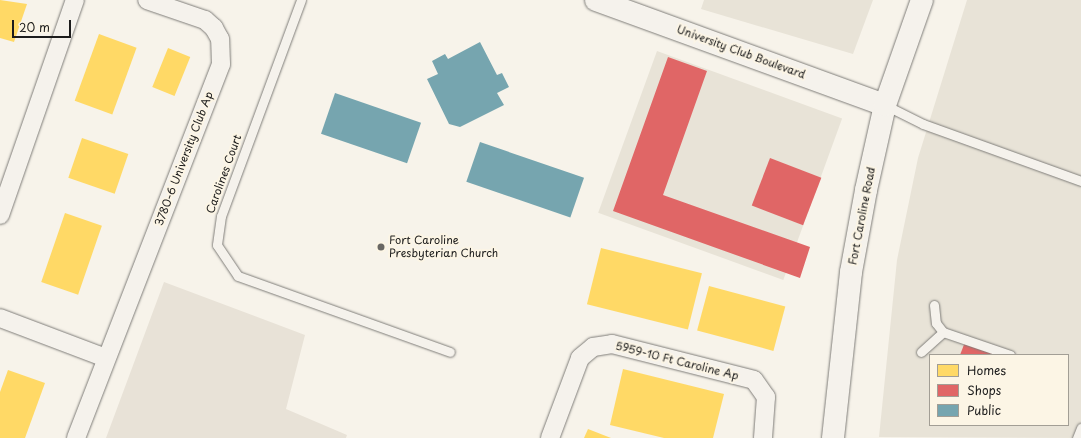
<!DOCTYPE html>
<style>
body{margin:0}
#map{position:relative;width:1081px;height:438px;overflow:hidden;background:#f7f3ea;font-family:"Playpen Sans",sans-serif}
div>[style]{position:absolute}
.built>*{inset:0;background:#e8e3d7;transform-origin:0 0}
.green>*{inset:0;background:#e8e2d7}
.homes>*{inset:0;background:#ffd966;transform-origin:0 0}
.shops>*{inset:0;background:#e06666;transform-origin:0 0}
.public>*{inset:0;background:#76a5af;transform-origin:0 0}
.roads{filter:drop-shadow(0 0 1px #7f7d79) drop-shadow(0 0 1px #7f7d79)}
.lane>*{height:9px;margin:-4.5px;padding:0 4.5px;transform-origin:4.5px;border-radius:4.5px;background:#f5f2ec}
.street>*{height:18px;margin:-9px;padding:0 9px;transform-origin:9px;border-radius:9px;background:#f5f2ec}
.secondary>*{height:22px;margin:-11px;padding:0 11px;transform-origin:11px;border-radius:11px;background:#f5f2ec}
.dots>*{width:11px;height:11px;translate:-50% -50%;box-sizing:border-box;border:2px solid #fcf5e5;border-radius:50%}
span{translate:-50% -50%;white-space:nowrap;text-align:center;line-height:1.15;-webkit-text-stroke:4px #fcf5e5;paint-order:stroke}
.street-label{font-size:11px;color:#1c1c1c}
.poi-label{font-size:11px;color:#1c1c1c}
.left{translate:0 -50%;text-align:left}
.legend{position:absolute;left:929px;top:354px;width:140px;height:72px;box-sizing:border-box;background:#fcf5e5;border:1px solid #a29e95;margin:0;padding:5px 7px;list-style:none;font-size:12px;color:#1c1c1c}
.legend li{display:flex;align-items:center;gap:8px;height:20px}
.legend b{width:20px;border:1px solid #a29e95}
.scale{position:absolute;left:12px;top:20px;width:59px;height:18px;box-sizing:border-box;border:2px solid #1c1c1c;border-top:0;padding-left:5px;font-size:12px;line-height:14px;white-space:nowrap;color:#1c1c1c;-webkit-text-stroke:3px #fcf5e5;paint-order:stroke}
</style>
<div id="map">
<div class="built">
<i style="clip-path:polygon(704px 0,873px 0,853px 54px,701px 9px)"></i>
<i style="clip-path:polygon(evenodd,967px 0,1081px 0,1081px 438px,879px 437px,897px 260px,918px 158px,967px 0,930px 355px,1068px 355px,1068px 425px,930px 425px,930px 355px)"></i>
<i style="left:657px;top:51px;width:197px;height:172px;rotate:20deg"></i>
</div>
<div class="green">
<i style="clip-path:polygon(164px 282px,305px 335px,286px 409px,347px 435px,346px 438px,106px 438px)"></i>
</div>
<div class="homes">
<i style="clip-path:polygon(0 0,27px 4px,14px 42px,0 38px)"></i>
<i style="left:99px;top:34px;width:40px;height:71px;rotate:20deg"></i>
<i style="left:168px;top:48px;width:24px;height:42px;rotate:22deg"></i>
<i style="left:82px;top:138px;width:49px;height:42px;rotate:19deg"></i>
<i style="left:65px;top:213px;width:39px;height:73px;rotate:19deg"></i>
<i style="left:601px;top:248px;width:104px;height:58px;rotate:14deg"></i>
<i style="left:709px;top:286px;width:79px;height:46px;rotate:15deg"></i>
<i style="clip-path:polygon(623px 369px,724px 394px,713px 438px,664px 438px,610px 425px)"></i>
<i style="clip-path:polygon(8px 370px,45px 383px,25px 438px,0 438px,0 392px)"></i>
<i style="clip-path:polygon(588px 429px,611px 438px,584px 438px)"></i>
</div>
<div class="shops">
<i style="clip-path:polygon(668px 57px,707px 71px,663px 195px,810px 247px,800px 278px,613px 211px)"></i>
<i style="left:770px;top:158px;width:55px;height:51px;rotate:21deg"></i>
<i style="clip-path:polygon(965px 342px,1000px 355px,960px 355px)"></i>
</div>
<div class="public">
<i style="clip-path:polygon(480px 42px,497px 75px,502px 73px,509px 87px,497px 93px,504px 105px,460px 127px,449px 124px,427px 79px,438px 74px,432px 61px,445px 54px,448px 59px)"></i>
<i style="left:335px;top:93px;width:91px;height:43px;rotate:19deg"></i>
<i style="left:480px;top:142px;width:110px;height:42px;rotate:19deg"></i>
</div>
<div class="roads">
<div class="lane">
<i style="left:301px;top:0;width:230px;rotate:110.3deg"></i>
<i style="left:221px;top:216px;width:29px;rotate:98deg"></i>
<i style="left:217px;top:245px;width:37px;rotate:56deg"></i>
<i style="left:238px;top:276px;width:225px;rotate:19.7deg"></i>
<i style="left:885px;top:105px;width:42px;rotate:26.6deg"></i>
<i style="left:923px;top:124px;width:168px;rotate:19.8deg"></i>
<i style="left:934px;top:305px;width:18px;rotate:84deg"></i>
<i style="left:936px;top:323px;width:11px;rotate:52deg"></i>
<i style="left:943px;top:332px;width:71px;rotate:18.9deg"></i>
<i style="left:921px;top:352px;width:30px;rotate:-42deg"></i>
<i style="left:1077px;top:438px;width:11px;rotate:-68deg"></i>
</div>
<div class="street">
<i style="left:0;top:215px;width:228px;rotate:-70.8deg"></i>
<i style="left:0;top:318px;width:113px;rotate:20.7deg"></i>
<i style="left:76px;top:438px;width:401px;rotate:-68.8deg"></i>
<i style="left:221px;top:64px;width:25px;rotate:-92deg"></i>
<i style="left:220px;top:39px;width:13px;rotate:-119deg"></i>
<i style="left:214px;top:28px;width:12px;rotate:-138deg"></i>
<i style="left:205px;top:20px;width:61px;rotate:-161deg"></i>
<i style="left:550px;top:438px;width:85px;rotate:-69.4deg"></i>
<i style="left:580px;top:358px;width:17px;rotate:-40deg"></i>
<i style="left:593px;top:347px;width:19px;rotate:-9deg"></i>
<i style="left:612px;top:344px;width:146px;rotate:14.2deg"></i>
<i style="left:754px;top:380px;width:21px;rotate:55deg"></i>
<i style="left:766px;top:397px;width:41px;rotate:94.2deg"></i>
</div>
<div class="secondary">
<i style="left:596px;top:0;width:307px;rotate:20deg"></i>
<i style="left:833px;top:438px;width:167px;rotate:-83.8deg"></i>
<i style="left:851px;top:272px;width:83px;rotate:-79.6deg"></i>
<i style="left:866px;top:190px;width:87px;rotate:-77.4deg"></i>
<i style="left:885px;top:105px;width:111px;rotate:-70.6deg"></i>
</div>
</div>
<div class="dots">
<i style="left:381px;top:247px;background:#696764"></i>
</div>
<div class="street-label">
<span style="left:741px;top:52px;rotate:20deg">University Club Boulevard</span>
<span style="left:184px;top:159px;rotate:-69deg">3780-6 University Club Ap</span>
<span style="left:224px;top:174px;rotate:-70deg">Carolines Court</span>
<span style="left:862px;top:216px;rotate:-79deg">Fort Caroline Road</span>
<span style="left:677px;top:361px;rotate:14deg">5959-10 Ft Caroline Ap</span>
</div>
<div class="poi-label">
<span class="left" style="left:389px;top:247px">Fort Caroline<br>Presbyterian Church</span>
</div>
<ul class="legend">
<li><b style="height:11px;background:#ffd966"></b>Homes</li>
<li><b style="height:11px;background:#e06666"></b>Shops</li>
<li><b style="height:11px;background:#76a5af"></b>Public</li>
</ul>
<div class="scale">20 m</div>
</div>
